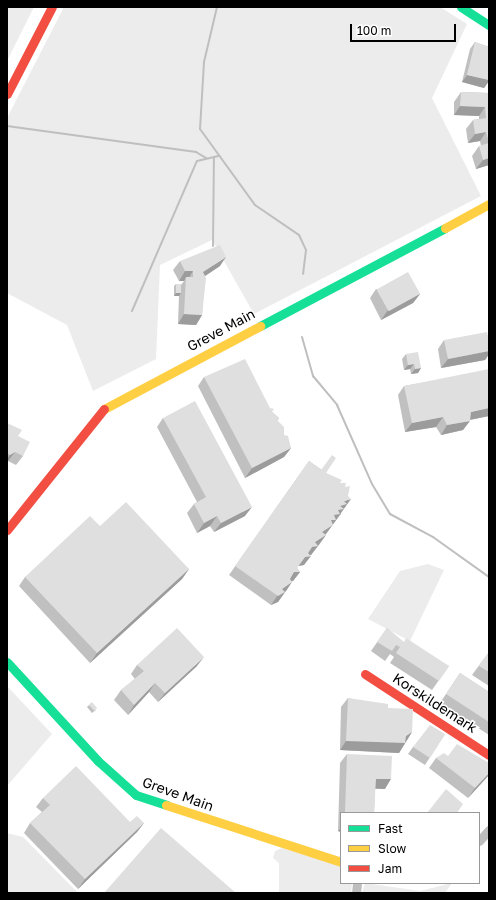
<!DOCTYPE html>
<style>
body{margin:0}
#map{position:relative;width:496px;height:900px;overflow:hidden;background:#fff;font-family:"Golos Text",sans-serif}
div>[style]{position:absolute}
.green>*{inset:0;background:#ececec}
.stream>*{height:2px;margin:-1px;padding:0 1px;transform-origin:1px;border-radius:1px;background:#bfbfbf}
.street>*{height:9px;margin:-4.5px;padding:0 4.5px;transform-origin:4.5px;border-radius:4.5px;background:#bebebe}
.fast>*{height:9px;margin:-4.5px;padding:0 4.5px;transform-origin:4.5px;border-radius:4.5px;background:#16e098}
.slow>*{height:9px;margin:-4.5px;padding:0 4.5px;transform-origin:4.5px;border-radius:4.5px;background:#ffcf43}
.jam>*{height:9px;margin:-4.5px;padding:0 4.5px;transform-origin:4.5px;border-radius:4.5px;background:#f24e42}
.wall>*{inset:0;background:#c0c0c0}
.shaded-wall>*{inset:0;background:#9c9c9c}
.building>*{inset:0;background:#dfdfdf;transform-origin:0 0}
span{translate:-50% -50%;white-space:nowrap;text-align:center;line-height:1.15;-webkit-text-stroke:3px #fff;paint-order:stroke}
.street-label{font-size:14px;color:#000}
.frame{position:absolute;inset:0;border:8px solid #000;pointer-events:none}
.legend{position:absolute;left:340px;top:812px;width:140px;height:72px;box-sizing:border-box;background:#fff;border:1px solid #999;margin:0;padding:5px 7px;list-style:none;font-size:12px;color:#000}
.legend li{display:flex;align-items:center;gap:8px;height:20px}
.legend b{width:20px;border:1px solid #999}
.scale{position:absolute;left:350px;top:24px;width:106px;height:18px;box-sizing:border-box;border:2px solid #000;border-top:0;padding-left:5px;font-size:12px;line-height:14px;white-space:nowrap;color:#000;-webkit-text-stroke:3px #fff;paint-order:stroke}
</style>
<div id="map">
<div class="green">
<i style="clip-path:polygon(7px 7px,34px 7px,7px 61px)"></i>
<i style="clip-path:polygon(64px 7px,440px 7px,467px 24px,432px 98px,481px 196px,254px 314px,212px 240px,160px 265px,156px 359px,93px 391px,67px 325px,7px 293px,7px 118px)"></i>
<i style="clip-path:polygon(428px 564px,444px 570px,410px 641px,368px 619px,400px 571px)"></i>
<i style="clip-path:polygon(7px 686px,52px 734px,7px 786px)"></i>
<i style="clip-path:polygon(7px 833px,23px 837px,78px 893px,7px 893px)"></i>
<i style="clip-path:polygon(282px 848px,341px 866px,341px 883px,352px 883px,351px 893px,279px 893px,279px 863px,273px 858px,275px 851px)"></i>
<i style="clip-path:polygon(365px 883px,420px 891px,452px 883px,445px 893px,362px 893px)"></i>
</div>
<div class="stream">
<i style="left:217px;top:7px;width:57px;rotate:103.3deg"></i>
<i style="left:204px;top:62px;width:67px;rotate:93.4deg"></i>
<i style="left:200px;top:129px;width:94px;rotate:54.1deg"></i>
<i style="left:255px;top:205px;width:53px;rotate:34.3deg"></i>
<i style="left:299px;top:235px;width:17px;rotate:65deg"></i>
<i style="left:306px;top:250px;width:24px;rotate:97deg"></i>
<i style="left:7px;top:126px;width:191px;rotate:7.8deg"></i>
<i style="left:196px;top:152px;width:12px;rotate:31deg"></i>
<i style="left:213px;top:246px;width:89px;rotate:-89.4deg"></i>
<i style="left:132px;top:311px;width:163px;rotate:-66.6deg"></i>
<i style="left:197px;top:161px;width:23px;rotate:-13deg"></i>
<i style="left:302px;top:337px;width:41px;rotate:74.2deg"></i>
<i style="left:313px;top:376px;width:38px;rotate:50deg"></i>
<i style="left:337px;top:405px;width:86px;rotate:66.1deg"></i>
<i style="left:372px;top:484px;width:35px;rotate:59deg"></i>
<i style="left:390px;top:514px;width:49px;rotate:28.1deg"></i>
<i style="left:433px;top:537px;width:69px;rotate:35.5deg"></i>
</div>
<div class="street">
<i style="left:479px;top:841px;width:15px;rotate:-48deg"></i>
<i style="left:356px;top:893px;width:10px;rotate:-84deg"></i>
</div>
<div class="fast">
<i style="left:461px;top:7px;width:33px;rotate:33deg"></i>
<i style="left:260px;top:326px;width:209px;rotate:-27.9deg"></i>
<i style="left:7px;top:662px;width:134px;rotate:47.4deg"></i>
<i style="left:98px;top:761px;width:51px;rotate:41.8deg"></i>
<i style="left:136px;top:795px;width:32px;rotate:18deg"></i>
</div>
<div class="slow">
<i style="left:445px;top:228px;width:50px;rotate:-28.6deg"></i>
<i style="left:104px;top:409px;width:177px;rotate:-28deg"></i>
<i style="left:166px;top:805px;width:184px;rotate:18deg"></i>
</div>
<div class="jam">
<i style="left:7px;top:94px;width:98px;rotate:-62.7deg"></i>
<i style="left:7px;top:530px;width:155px;rotate:-51.3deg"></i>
<i style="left:365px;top:674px;width:148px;rotate:33.2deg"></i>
</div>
<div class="wall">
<i style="clip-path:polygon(475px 42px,489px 47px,489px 81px,484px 88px,462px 82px,470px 49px)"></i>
<i style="clip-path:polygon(461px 92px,489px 93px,489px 165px,476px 169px,472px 156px,479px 146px,481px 146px,480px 141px,468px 143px,466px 129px,473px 120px,479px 119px,479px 116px,454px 115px,454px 102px)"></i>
<i style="clip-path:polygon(180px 261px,220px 266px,205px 276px,202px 315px,196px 325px,178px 324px,179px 295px,179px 296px,174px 296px,174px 286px,176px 284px,181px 285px,184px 281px,179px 281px,173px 270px)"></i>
<i style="clip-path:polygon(376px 289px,420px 294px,413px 303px,381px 320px,370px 298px)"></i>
<i style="clip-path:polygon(444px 340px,489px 340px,489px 354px,485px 360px,441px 368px,438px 349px)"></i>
<i style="clip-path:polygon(406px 354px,421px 368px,418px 373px,411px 374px,410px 369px,404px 370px,402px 359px)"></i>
<i style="clip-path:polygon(489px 371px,489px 416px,470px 420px,463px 430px,441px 435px,436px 427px,405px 432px,398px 395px,404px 386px)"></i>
<i style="clip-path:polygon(204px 377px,272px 412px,279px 418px,277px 421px,291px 448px,284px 457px,245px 478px,198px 386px)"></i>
<i style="clip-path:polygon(163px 418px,245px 516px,214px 532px,210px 526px,197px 533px,187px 513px,194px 504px,197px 502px,157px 427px)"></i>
<i style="clip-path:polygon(7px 423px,18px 436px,23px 456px,16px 465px,8px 461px,7px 462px)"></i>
<i style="clip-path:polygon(309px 461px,340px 483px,341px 514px,325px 535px,326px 535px,319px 545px,311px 555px,310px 555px,304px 565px,298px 566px,297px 568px,300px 572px,293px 581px,292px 581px,286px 591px,278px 602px,271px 605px,229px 575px)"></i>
<i style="clip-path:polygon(100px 526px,189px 569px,182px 579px,90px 663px,19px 586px,25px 577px)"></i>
<i style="clip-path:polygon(387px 628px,403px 642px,449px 666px,432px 690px,390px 663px,394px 657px,390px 654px,385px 661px,371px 651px)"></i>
<i style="clip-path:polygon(489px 652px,489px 686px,472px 675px)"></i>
<i style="clip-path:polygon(137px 665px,197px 666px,158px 702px,149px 692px,128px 715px,114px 700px,121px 690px,135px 679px,131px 674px)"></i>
<i style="clip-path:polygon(460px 673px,489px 692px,489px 735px,440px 703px)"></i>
<i style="clip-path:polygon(348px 698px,388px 708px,412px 732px,399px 753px,340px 750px,341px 707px)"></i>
<i style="clip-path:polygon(89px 705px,96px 710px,92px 713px,87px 707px)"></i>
<i style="clip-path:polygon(445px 734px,425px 765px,408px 754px,413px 747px)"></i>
<i style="clip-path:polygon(347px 754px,385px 789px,375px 789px,374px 813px,341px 813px,341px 832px,338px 831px,340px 763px)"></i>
<i style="clip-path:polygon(448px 756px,489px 775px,468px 798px,429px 768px,436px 758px)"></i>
<i style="clip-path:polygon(43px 798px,130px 822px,144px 823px,137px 832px,78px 889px,24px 833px,30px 823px,42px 812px,36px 807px)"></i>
</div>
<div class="shaded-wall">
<i style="clip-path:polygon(467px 75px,489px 80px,489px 81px,484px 88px,462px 82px)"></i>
<i style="clip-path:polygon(460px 106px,485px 107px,479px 116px,454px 115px)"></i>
<i style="clip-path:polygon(486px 132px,480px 141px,468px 143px,475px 134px)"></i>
<i style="clip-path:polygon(489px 158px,489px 165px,476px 169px,483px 160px)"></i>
<i style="clip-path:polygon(226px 257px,220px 266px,196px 282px,203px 272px)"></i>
<i style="clip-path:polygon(185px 271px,193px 271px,187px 281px,186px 277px,184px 281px,179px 281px)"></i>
<i style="clip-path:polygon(176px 293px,181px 293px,179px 296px,174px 296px)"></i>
<i style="clip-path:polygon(420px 294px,413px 303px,381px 320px,388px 310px)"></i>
<i style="clip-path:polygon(184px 314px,202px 315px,196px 325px,178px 324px)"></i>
<i style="clip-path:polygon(489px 351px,489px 354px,485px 360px,441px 368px,448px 359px)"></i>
<i style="clip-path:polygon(414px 364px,410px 369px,404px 370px,408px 365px)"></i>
<i style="clip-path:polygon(421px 368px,418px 373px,411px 374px,415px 369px)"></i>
<i style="clip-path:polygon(489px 408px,489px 416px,464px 421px,471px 412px)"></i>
<i style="clip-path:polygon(443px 417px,436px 427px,405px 432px,412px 423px)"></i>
<i style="clip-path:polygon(470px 421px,463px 430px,441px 435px,447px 425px)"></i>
<i style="clip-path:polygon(291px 448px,284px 457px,245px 478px,252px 468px)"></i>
<i style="clip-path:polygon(15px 452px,8px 461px,7px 462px,7px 459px,10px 455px)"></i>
<i style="clip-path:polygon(351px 499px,326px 534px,316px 541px,344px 501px)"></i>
<i style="clip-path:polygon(252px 507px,245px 516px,214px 532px,221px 523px)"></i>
<i style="clip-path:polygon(217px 516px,210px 526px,197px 533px,204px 523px)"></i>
<i style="clip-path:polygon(326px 535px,311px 555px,306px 556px,315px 542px)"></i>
<i style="clip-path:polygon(311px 556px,304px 565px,298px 566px,305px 557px)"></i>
<i style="clip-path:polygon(189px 569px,182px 579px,90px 663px,97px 653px)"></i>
<i style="clip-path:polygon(294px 572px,300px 572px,293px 581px,287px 582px)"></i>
<i style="clip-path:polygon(292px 582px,286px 591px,283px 593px,285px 592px,278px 602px,271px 605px,282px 589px)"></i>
<i style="clip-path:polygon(204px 657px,197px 666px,158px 702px,165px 693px)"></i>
<i style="clip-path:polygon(155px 683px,149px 692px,128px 715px,134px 705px)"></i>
<i style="clip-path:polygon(412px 732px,399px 753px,340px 750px,346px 741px,406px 736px)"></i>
<i style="clip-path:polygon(489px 773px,489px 775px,468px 798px,475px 788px)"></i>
<i style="clip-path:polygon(376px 779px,391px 779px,385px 789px,369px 788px)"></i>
<i style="clip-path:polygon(144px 823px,137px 832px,78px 889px,85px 879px)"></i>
<i style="clip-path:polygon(341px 828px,341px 832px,338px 831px)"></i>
</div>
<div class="building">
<i style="clip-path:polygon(475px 42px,489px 47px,489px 80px,467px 75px)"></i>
<i style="clip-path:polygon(461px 92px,489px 93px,489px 158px,483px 160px,479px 146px,489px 143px,486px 132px,475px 134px,473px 120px,486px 118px,485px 107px,460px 106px)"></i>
<i style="clip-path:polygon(220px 245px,226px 257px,203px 272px,206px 278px,202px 315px,184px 314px,186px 277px,193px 277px,193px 271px,185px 271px,180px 261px)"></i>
<i style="left:408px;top:272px;width:25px;height:36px;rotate:61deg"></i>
<i style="left:176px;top:284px;width:5px;height:9px"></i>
<i style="clip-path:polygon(487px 332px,489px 340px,489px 351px,448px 359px,444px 340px)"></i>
<i style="clip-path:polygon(418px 352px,421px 368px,415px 369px,414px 364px,408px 365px,406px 354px)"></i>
<i style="clip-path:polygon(245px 359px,270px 408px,274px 409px,272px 412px,279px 418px,277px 420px,284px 427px,284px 435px,288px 436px,291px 448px,252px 468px,204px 377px)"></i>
<i style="clip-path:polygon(489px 369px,489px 408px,471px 412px,470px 421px,447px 425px,443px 417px,412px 423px,404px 386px)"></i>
<i style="clip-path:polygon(195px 401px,252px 507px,221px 523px,217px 516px,204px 523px,194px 504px,206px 497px,163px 418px)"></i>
<i style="clip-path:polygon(7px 423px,22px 430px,18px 436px,30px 442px,23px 456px,15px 452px,10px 455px,7px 453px)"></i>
<i style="clip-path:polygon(332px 455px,336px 458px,326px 473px,342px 480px,340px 483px,346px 483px,345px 487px,350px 486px,348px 496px,351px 499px,344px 501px,347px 504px,340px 506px,344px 509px,338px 510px,340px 514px,334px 515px,336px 520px,331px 520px,333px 525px,322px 532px,326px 535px,315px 542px,318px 546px,312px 547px,308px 553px,311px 556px,305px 557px,297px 568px,300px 572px,294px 572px,290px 579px,292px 582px,282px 589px,285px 592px,278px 596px,235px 566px,309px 461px,321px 470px)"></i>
<i style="clip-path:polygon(126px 502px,189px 569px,97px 653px,25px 577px,90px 516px,100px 526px)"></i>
<i style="clip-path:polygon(177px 628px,204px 657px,165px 693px,155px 683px,134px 705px,121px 690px,144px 671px,137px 665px)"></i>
<i style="clip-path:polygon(387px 628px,404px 642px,406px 638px,449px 666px,439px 681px,396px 653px,400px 647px,396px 645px,392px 651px,377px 642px)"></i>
<i style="clip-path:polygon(489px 652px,489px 672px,479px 666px)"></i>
<i style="clip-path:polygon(460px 673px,489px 692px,489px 722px,446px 694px)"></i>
<i style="clip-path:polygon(348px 698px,388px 704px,388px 708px,413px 709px,412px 732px,406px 736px,405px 743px,346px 741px)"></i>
<i style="left:92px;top:702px;width:8px;height:4px;rotate:50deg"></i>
<i style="clip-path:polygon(430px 725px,445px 734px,430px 758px,413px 747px)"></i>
<i style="clip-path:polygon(457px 744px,489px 763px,489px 773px,475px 788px,436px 758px,444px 753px,448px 756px)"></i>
<i style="clip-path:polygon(347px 754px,392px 756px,391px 779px,376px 779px,374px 813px,345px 813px)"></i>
<i style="clip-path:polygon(76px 766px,130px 822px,137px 816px,144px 823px,85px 879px,30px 823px,50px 805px,43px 798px)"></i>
<i style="clip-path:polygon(446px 789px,463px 804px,457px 813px,427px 813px)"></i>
<i style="clip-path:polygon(161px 828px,236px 893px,104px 893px)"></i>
</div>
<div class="street-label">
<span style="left:221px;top:330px;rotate:-28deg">Greve Main</span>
<span style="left:435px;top:703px;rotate:33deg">Korskildemark</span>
<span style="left:178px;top:794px;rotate:20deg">Greve Main</span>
</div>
<div class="frame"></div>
<ul class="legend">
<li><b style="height:5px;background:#16e098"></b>Fast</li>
<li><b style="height:5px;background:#ffcf43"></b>Slow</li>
<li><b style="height:5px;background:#f24e42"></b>Jam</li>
</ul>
<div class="scale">100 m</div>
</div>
